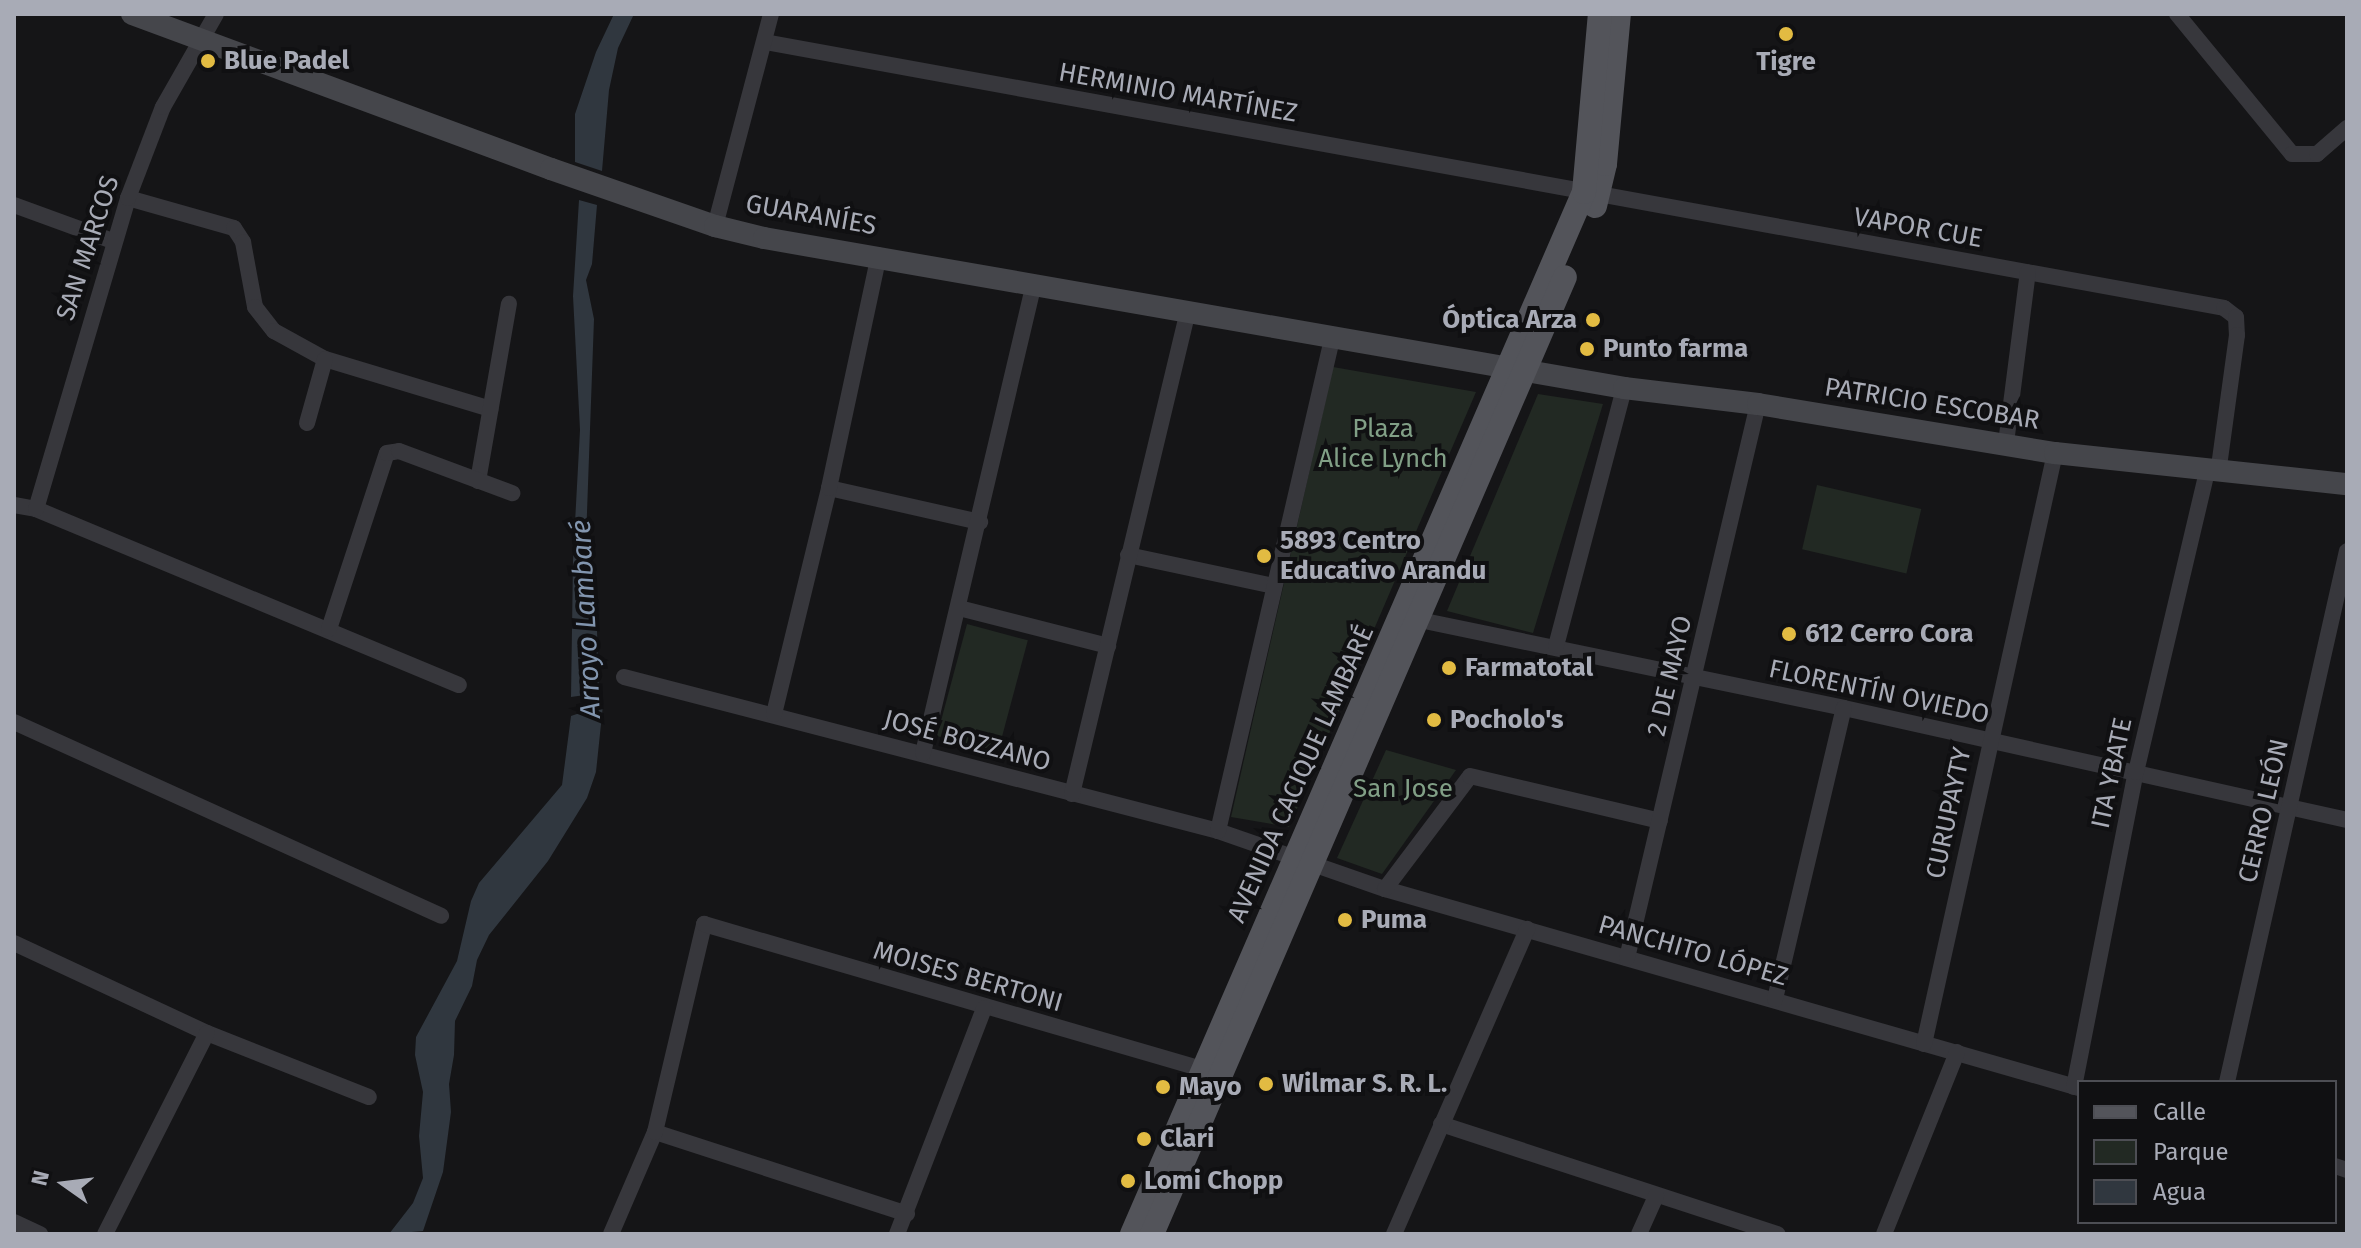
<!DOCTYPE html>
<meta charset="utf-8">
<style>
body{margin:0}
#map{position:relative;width:2361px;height:1248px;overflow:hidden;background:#151517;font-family:"Fira Sans",sans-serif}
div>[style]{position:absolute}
.green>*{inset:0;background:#222923;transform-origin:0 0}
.water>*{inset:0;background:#30373f}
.stream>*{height:6px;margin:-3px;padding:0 3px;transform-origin:3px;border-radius:3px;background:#30373f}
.street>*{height:16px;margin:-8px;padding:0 8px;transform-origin:8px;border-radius:8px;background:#37373c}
.secondary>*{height:22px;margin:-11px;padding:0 11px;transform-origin:11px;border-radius:11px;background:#45464b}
.primary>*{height:24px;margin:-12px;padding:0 12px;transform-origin:12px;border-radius:12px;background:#53545a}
.dots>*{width:22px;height:22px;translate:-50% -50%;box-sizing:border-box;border:4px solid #101012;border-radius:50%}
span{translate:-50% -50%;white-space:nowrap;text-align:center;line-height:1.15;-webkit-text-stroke:8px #101012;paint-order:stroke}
.poi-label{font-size:26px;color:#a8abb6;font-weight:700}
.left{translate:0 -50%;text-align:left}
.right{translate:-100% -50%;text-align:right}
.street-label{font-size:26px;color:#a8abb6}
.park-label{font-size:26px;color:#819f86}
.water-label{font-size:28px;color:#8295ae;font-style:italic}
.frame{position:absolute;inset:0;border:16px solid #a8abb6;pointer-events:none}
.legend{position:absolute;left:2077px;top:1080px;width:260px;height:144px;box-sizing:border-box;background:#101012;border:2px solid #4d4e54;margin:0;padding:10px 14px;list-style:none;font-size:24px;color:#a8abb6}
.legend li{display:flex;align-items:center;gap:16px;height:40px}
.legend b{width:40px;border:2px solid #4d4e54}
.north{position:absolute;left:24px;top:1144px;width:80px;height:80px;-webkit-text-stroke:6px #101012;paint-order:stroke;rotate:284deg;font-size:22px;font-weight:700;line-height:32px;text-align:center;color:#a8abb6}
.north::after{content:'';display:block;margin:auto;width:28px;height:36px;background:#a8abb6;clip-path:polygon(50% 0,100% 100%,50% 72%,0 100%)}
</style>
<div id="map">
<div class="green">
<i style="clip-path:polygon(1333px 367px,1476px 392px,1289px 827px,1231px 817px)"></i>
<i style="clip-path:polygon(1538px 394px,1603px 404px,1533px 633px,1447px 611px)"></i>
<i style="left:1817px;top:485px;width:107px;height:66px;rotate:13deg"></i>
<i style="left:967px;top:624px;width:63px;height:116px;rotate:15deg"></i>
<i style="clip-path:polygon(1386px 750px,1456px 770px,1382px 874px,1337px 858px)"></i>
</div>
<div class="water">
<i style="clip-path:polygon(614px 14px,634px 14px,618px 48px,609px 90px,602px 171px,575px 162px,575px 114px,596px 52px)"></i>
<i style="clip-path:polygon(579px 200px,597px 205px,592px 264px,586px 280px,594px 319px,586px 540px,596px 600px,599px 693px,571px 697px,573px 560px,580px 430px,573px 296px)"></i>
<i style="clip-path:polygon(603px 705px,596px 772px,587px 798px,548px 861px,489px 935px,477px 960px,472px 986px,455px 1021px,454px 1055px,449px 1084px,451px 1112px,443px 1172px,423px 1231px,389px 1234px,413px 1203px,423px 1178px,419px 1136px,423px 1092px,415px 1055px,416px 1037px,457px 961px,471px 901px,479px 883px,562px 785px,571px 716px)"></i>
</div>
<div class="stream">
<i style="left:590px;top:689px;width:25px;rotate:88deg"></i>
</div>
<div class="street">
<i style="left:2177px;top:14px;width:181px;rotate:50.6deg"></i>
<i style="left:2292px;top:154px;width:25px"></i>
<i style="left:2317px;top:154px;width:40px;rotate:-41deg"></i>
<i style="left:765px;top:42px;width:1483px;rotate:10.33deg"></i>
<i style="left:2224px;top:308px;width:15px;rotate:37deg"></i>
<i style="left:2236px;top:317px;width:18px;rotate:87deg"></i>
<i style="left:2237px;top:335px;width:139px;rotate:97.8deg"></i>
<i style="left:128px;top:198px;width:110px;rotate:15.8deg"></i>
<i style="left:234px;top:228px;width:17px;rotate:57deg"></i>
<i style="left:243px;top:242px;width:66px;rotate:79.5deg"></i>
<i style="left:255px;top:307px;width:31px;rotate:52deg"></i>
<i style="left:274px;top:331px;width:58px;rotate:28.8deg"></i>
<i style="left:325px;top:359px;width:173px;rotate:16.8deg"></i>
<i style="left:14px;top:205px;width:105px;rotate:20deg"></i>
<i style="left:715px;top:226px;width:219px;rotate:-75.2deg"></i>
<i style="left:307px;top:423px;width:66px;rotate:-74.3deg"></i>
<i style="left:2006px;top:443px;width:172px;rotate:-82.7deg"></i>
<i style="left:478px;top:481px;width:180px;rotate:-80.1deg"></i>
<i style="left:829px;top:488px;width:155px;rotate:12.7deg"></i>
<i style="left:14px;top:505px;width:22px;rotate:10deg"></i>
<i style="left:36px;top:509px;width:458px;rotate:22.6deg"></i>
<i style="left:36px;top:509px;width:324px;rotate:-73.5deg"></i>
<i style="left:128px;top:198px;width:97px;rotate:-69deg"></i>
<i style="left:163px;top:107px;width:107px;rotate:-60.3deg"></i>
<i style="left:1128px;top:555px;width:149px;rotate:12deg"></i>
<i style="left:959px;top:608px;width:154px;rotate:14.3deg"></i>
<i style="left:1410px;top:618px;width:443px;rotate:11.7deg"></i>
<i style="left:1844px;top:708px;width:515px;rotate:12.55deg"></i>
<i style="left:329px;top:629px;width:185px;rotate:-71.8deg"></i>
<i style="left:387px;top:453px;width:12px;rotate:-9deg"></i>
<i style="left:399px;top:451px;width:121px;rotate:20.4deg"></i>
<i style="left:1556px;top:646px;width:267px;rotate:-75.2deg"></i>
<i style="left:624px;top:677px;width:614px;rotate:14.53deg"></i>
<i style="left:1218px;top:831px;width:177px;rotate:19.2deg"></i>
<i style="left:1385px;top:889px;width:722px;rotate:16deg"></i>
<i style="left:774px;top:714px;width:233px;rotate:-76.3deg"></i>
<i style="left:829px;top:488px;width:238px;rotate:-77.9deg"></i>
<i style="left:14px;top:722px;width:469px;rotate:24.4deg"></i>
<i style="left:923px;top:753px;width:483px;rotate:-76.7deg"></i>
<i style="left:1072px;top:794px;width:496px;rotate:-76.5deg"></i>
<i style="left:1218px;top:831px;width:509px;rotate:-76.95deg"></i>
<i style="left:1385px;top:889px;width:141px;rotate:-53deg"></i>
<i style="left:1470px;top:776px;width:195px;rotate:13.3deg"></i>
<i style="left:14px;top:943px;width:213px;rotate:25deg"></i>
<i style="left:207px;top:1033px;width:174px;rotate:21.6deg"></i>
<i style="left:1627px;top:958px;width:569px;rotate:-76.7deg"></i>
<i style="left:1775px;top:999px;width:299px;rotate:-76.7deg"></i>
<i style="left:1924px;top:1044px;width:605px;rotate:-77.5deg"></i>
<i style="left:2227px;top:1082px;width:544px;rotate:-77.27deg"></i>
<i style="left:2074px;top:1087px;width:321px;rotate:-78.9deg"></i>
<i style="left:2136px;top:772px;width:308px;rotate:-76.7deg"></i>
<i style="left:1441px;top:1124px;width:354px;rotate:18.1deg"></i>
<i style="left:655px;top:1132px;width:265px;rotate:18deg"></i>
<i style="left:2335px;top:1166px;width:13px;rotate:18deg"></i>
<i style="left:14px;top:1222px;width:29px;rotate:25deg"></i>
<i style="left:105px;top:1234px;width:225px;rotate:-63.1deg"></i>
<i style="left:611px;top:1234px;width:111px;rotate:-66.7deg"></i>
<i style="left:655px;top:1132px;width:214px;rotate:-76.7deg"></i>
<i style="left:704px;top:924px;width:529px;rotate:16.24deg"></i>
<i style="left:897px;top:1234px;width:242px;rotate:-68.9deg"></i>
<i style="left:1394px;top:1234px;width:333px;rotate:-66.4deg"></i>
<i style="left:1639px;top:1234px;width:42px;rotate:-65.9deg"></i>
<i style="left:1884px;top:1234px;width:196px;rotate:-68.1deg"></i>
</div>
<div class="secondary">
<i style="left:132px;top:14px;width:447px;rotate:20.3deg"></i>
<i style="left:551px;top:169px;width:174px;rotate:19.2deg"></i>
<i style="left:715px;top:226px;width:50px;rotate:13.8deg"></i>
<i style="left:764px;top:238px;width:873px;rotate:9.89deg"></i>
<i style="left:1624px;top:388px;width:135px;rotate:6.8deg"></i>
<i style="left:1758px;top:404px;width:301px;rotate:9.4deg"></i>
<i style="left:2055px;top:453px;width:294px;rotate:6.1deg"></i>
</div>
<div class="primary">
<i style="left:1595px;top:206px;width:43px;rotate:-76.6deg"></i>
<i style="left:1605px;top:164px;width:151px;rotate:-84.7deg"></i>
<i style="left:1132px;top:1234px;width:1136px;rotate:-66.55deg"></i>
<i style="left:1584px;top:192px;width:179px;rotate:-84.9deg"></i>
<i style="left:1152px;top:1234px;width:1042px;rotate:-66.66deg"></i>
</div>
<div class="dots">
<i style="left:1786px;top:34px;background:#e2bb42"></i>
<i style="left:208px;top:61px;background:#e2bb42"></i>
<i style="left:1593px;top:320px;background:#e2bb42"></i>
<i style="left:1587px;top:349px;background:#e2bb42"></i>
<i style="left:1264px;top:556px;background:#e2bb42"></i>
<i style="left:1789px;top:634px;background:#e2bb42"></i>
<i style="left:1449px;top:668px;background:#e2bb42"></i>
<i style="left:1434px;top:720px;background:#e2bb42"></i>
<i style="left:1345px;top:920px;background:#e2bb42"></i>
<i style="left:1266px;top:1084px;background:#e2bb42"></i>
<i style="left:1163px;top:1087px;background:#e2bb42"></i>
<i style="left:1144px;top:1139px;background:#e2bb42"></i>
<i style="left:1128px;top:1181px;background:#e2bb42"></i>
</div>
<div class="poi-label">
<span class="left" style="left:224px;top:61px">Blue Padel</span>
<span style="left:1786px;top:62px">Tigre</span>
<span class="right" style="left:1577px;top:320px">Óptica Arza</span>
<span class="left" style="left:1603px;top:349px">Punto farma</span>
<span class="left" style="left:1280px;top:556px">5893 Centro<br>Educativo Arandu</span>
<span class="left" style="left:1805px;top:634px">612 Cerro Cora</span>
<span class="left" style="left:1465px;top:668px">Farmatotal</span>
<span class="left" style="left:1450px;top:720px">Pocholo's</span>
<span class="left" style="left:1361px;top:920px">Puma</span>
<span class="left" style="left:1282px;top:1084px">Wilmar S. R. L.</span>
<span class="left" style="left:1179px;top:1087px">Mayo</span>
<span class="left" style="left:1160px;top:1139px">Clari</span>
<span class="left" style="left:1144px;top:1181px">Lomi Chopp</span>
</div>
<div class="street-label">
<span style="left:1178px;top:93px;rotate:10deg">HERMINIO MARTÍNEZ</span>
<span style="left:811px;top:215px;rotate:10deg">GUARANÍES</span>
<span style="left:1918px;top:228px;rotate:10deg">VAPOR CUE</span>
<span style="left:88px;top:248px;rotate:-72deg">SAN MARCOS</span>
<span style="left:1932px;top:404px;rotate:9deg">PATRICIO ESCOBAR</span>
<span style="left:1670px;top:676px;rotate:-77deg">2 DE MAYO</span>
<span style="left:1879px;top:692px;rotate:12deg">FLORENTÍN OVIEDO</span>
<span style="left:967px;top:741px;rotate:15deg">JOSÉ BOZZANO</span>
<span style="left:2112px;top:773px;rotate:-78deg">ITA YBATE</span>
<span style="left:1301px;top:774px;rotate:-66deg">AVENIDA CACIQUE LAMBARÉ</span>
<span style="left:2264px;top:811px;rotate:-77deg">CERRO LEÓN</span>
<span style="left:1949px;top:813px;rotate:-78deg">CURUPAYTY</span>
<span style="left:1693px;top:951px;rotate:16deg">PANCHITO LÓPEZ</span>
<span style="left:968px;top:977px;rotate:16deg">MOISES BERTONI</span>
</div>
<div class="park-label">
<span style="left:1383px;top:444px">Plaza<br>Alice Lynch</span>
<span style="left:1403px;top:789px">San Jose</span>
</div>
<div class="water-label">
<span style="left:586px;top:619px;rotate:-93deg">Arroyo Lambaré</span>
</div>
<div class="frame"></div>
<ul class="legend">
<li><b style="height:10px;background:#53545a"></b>Calle</li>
<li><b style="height:22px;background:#222923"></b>Parque</li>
<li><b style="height:22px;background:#30373f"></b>Agua</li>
</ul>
<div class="north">N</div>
</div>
